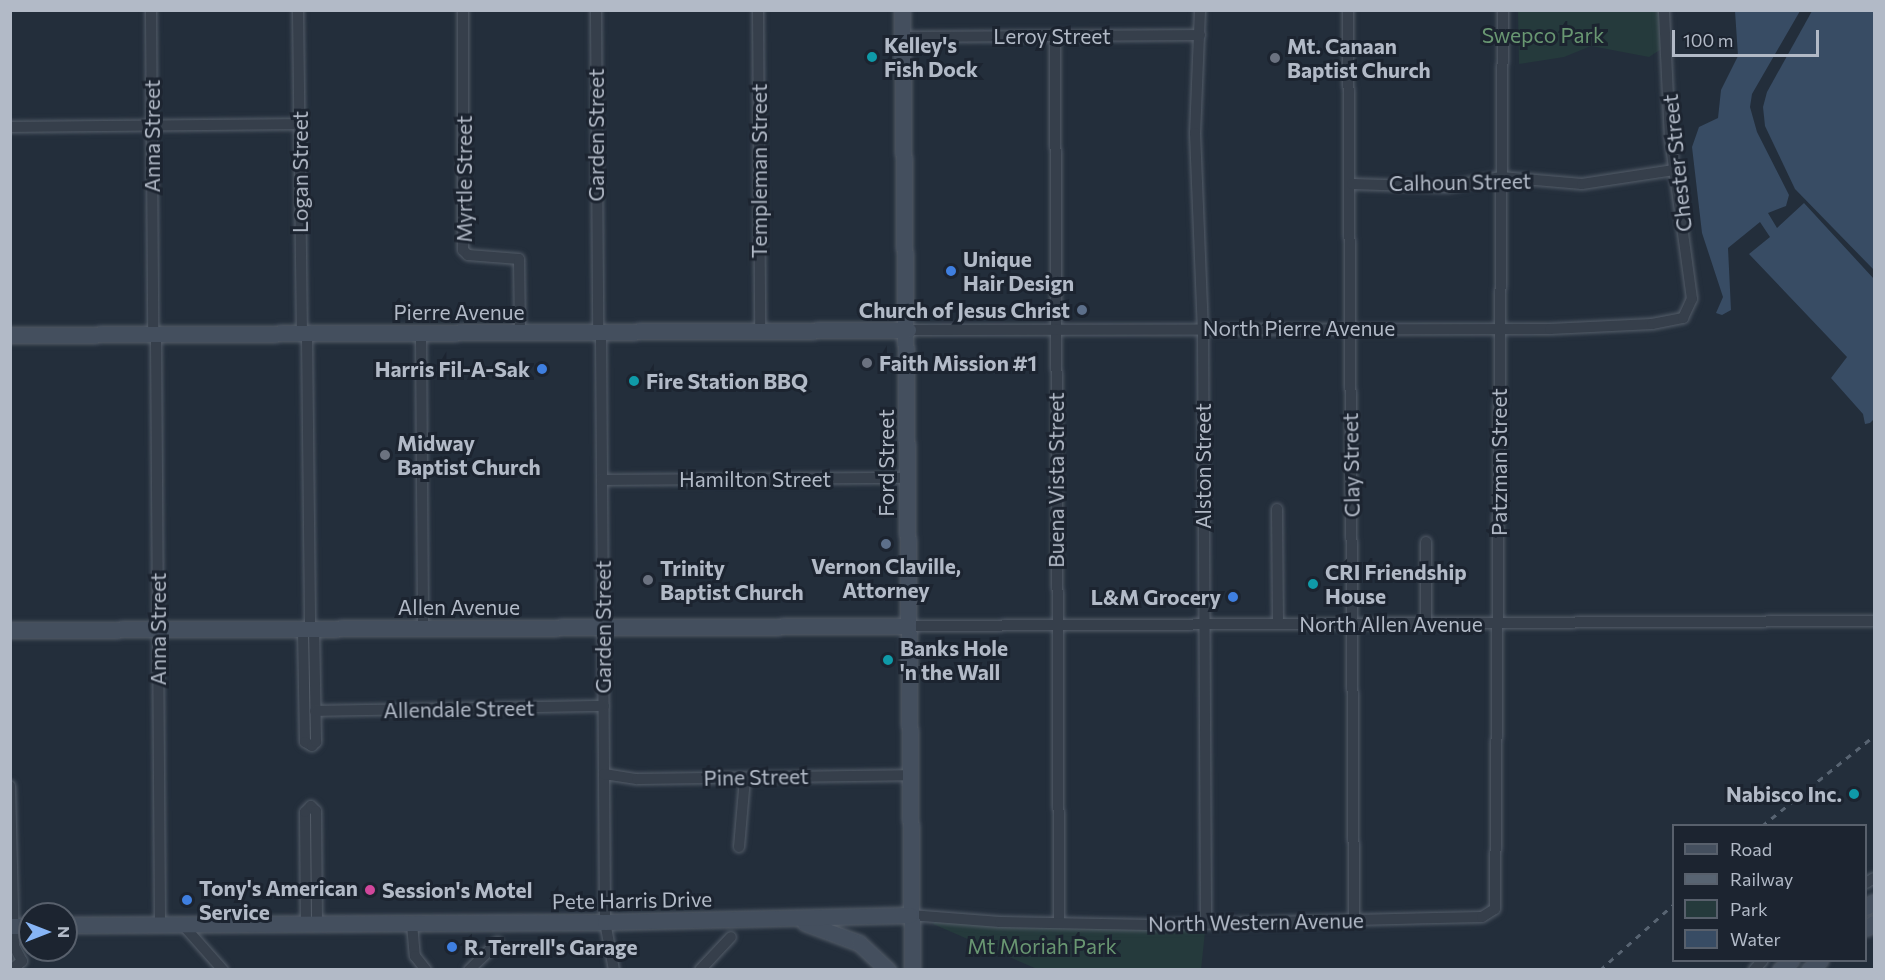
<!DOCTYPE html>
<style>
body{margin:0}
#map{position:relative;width:1885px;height:980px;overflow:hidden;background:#232e3b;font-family:Commissioner,sans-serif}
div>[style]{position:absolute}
.green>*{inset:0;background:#253a3c}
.water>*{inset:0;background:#384c64}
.roads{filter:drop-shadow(0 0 2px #545d69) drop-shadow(0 0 2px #545d69)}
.street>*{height:10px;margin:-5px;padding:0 5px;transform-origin:5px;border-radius:5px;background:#363f4b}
.secondary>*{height:15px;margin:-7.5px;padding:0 7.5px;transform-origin:7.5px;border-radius:7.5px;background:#444f5e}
.rail>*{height:3px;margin-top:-1.5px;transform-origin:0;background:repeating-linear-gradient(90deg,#586472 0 6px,transparent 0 12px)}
.dots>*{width:16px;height:16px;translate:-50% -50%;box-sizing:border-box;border:3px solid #1c2430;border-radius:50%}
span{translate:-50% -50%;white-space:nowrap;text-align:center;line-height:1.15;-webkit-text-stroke:6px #1c2430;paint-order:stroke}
.park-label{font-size:21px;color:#699772}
.street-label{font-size:21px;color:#b2bac7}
.poi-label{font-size:21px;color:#b2bac7;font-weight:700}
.left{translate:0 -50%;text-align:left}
.right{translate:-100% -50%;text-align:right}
.frame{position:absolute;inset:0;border:12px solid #b2bac7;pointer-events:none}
.legend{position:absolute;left:1672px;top:824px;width:195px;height:138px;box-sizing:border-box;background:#1c2430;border:2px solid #58606c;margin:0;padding:8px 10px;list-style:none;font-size:18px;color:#b2bac7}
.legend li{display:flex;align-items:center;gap:12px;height:30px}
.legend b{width:30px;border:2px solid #58606c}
.north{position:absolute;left:18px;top:902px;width:60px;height:60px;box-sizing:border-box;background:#1c2430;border:2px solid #58606c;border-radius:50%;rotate:90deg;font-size:16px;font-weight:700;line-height:24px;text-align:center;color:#b2bac7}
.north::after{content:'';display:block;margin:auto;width:21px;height:27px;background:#87b5f6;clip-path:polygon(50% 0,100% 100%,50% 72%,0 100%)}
.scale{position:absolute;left:1672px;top:30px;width:147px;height:27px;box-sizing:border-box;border:3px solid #b2bac7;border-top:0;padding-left:8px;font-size:18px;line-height:21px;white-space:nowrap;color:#b2bac7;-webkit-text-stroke:4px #1c2430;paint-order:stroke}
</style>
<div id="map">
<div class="green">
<i style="clip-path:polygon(1518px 11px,1664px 11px,1666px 46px,1649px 57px,1591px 46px,1564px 57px,1519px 64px)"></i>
<i style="clip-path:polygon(939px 918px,1206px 922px,1201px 970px,1037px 969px,933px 924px)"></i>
</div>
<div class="water">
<i style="clip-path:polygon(1735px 11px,1800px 11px,1752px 94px,1750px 107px,1757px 132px,1789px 195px,1786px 206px,1768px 213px,1777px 228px,1804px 203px,1874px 279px,1874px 419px,1870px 423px,1865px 424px,1863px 414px,1831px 378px,1847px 357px,1749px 254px,1770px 237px,1760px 222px,1728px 248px,1731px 310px,1722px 315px,1716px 313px,1723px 297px,1702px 233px,1692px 147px,1699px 127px,1718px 118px,1721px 90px,1738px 56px)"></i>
<i style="clip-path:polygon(1812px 11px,1874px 11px,1874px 270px,1795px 189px,1765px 126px,1763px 107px,1767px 92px)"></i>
</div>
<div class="roads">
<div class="street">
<i style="left:151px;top:10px;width:324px;rotate:89.6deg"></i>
<i style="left:298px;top:10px;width:323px;rotate:89.3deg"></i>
<i style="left:463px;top:10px;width:240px;rotate:90deg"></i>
<i style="left:463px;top:250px;width:7px;rotate:45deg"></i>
<i style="left:468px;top:255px;width:51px;rotate:4.5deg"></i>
<i style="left:519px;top:259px;width:73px;rotate:89.2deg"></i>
<i style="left:596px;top:10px;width:322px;rotate:89.6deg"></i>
<i style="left:758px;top:10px;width:322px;rotate:89.6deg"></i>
<i style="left:1200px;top:10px;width:123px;rotate:92.3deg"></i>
<i style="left:1195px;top:133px;width:196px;rotate:87.7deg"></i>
<i style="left:1203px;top:329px;width:593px;rotate:89.71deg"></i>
<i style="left:1348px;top:10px;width:909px;rotate:89.62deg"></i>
<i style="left:1055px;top:36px;width:887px;rotate:89.74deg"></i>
<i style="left:904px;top:37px;width:296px;rotate:-0.4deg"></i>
<i style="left:10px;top:127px;width:290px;rotate:-0.6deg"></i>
<i style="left:1352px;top:184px;width:95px;rotate:1.8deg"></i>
<i style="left:1447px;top:187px;width:55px;rotate:-10.5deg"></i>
<i style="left:1501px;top:177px;width:81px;rotate:4.9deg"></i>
<i style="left:1582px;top:184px;width:93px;rotate:-8.7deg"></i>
<i style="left:908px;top:330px;width:642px;rotate:-0.09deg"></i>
<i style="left:1550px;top:329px;width:102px;rotate:-2.8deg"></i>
<i style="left:1652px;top:324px;width:32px;rotate:-11deg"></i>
<i style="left:1683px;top:318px;width:21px;rotate:-65deg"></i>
<i style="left:1692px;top:299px;width:162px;rotate:-97.8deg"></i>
<i style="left:1670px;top:139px;width:129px;rotate:-92.7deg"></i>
<i style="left:601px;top:332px;width:590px;rotate:89.61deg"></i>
<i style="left:605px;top:922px;width:49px;rotate:79.4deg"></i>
<i style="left:307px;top:333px;width:296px;rotate:89.4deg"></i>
<i style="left:421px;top:333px;width:295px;rotate:89.6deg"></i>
<i style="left:156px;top:334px;width:591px;rotate:89.61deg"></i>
<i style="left:602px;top:480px;width:305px;rotate:-0.4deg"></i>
<i style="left:1277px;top:509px;width:115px;rotate:89.5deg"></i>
<i style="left:1426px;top:542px;width:82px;rotate:90deg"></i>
<i style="left:908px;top:626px;width:966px;rotate:-0.3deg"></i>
<i style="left:303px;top:629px;width:113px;rotate:89deg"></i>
<i style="left:305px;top:742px;width:8px;rotate:30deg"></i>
<i style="left:312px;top:746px;width:6px;rotate:-45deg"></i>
<i style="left:316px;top:742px;width:113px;rotate:-91deg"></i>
<i style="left:315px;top:711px;width:289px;rotate:-1deg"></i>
<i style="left:604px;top:774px;width:33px;rotate:9deg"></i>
<i style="left:637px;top:779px;width:271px;rotate:-0.8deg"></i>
<i style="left:10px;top:786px;width:160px;rotate:88.6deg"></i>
<i style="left:14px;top:946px;width:17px;rotate:62deg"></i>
<i style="left:22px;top:961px;width:14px;rotate:141deg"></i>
<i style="left:739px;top:847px;width:68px;rotate:-85deg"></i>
<i style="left:1866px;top:883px;width:9px;rotate:-32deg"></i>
<i style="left:910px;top:915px;width:90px;rotate:4.4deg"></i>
<i style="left:1000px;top:922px;width:151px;rotate:1.1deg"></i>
<i style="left:1151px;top:925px;width:331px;rotate:-1.4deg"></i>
<i style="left:1482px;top:917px;width:15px;rotate:-32deg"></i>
<i style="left:1495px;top:909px;width:899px;rotate:-89.49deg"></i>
<i style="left:306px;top:924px;width:112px;rotate:-90.5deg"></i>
<i style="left:305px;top:812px;width:8px;rotate:-45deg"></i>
<i style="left:311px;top:806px;width:7px;rotate:45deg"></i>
<i style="left:316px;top:811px;width:113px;rotate:89.5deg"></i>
<i style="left:412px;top:924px;width:32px;rotate:85deg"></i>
<i style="left:415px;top:956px;width:18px;rotate:52deg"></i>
<i style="left:183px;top:925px;width:60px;rotate:48.4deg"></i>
<i style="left:469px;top:970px;width:40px;rotate:-44deg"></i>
<i style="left:700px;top:970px;width:45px;rotate:-46.8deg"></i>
<i style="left:1754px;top:970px;width:13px;rotate:-48deg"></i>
</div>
<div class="secondary">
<i style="left:902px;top:10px;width:960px;rotate:89.4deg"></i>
<i style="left:10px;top:335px;width:898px;rotate:-0.32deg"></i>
<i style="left:10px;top:630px;width:898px;rotate:-0.26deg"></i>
<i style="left:1866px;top:907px;width:9px;rotate:-32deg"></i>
<i style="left:805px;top:923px;width:58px;rotate:20.3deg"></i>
<i style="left:859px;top:943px;width:40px;rotate:43deg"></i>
<i style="left:66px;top:925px;width:539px;rotate:-0.32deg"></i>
<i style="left:605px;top:922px;width:305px;rotate:-1.3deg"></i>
<i style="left:10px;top:926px;width:20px"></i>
<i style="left:1866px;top:928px;width:9px;rotate:-32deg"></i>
<i style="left:1780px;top:970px;width:15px;rotate:-42deg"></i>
<i style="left:1809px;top:970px;width:15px;rotate:-42deg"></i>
</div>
</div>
<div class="rail">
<i style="left:1762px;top:826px;width:144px;rotate:-38.8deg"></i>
<i style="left:1600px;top:970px;width:99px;rotate:-41.7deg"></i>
</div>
<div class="dots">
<i style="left:872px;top:57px;background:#0f9aa8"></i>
<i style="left:1275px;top:58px;background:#6b7280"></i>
<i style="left:951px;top:271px;background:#3f7fe0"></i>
<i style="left:1082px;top:310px;background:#5c6f8a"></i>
<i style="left:867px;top:363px;background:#6b7280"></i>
<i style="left:542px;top:369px;background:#3f7fe0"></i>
<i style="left:634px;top:381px;background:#0f9aa8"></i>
<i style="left:385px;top:455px;background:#6b7280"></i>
<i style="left:886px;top:544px;background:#5c6f8a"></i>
<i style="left:648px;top:580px;background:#6b7280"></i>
<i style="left:1313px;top:584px;background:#0f9aa8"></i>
<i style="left:1233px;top:597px;background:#3f7fe0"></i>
<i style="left:888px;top:660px;background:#0f9aa8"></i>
<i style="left:1854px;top:794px;background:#0f9aa8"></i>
<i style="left:370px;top:890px;background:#d1479c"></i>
<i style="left:187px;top:900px;background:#3f7fe0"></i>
<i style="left:452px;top:947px;background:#3f7fe0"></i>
</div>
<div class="park-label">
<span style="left:1543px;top:35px">Swepco Park</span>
<span style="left:1042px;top:946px">Mt Moriah Park</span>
</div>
<div class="street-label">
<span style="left:1052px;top:36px">Leroy Street</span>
<span style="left:596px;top:135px;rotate:-90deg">Garden Street</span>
<span style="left:152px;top:136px;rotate:-90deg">Anna Street</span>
<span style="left:1677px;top:163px;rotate:-96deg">Chester Street</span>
<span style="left:759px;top:171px;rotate:-90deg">Templeman Street</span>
<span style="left:300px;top:172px;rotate:-90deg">Logan Street</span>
<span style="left:464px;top:179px;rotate:-90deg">Myrtle Street</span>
<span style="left:1460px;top:182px;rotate:-1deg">Calhoun Street</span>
<span style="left:459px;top:312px">Pierre Avenue</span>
<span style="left:1299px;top:328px">North Pierre Avenue</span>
<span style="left:1499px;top:462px;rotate:-90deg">Patzman Street</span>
<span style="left:886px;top:463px;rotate:-90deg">Ford Street</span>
<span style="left:1351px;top:465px;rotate:-91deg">Clay Street</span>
<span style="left:1203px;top:466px;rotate:-90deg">Alston Street</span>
<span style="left:755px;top:479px">Hamilton Street</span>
<span style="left:1056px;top:480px;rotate:-90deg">Buena Vista Street</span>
<span style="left:459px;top:607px">Allen Avenue</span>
<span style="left:1391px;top:624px">North Allen Avenue</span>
<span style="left:603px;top:627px;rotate:-90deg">Garden Street</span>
<span style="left:158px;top:629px;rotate:-90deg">Anna Street</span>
<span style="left:459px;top:709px;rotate:-1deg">Allendale Street</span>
<span style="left:756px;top:777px;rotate:-1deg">Pine Street</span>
<span style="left:632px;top:900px;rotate:-1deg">Pete Harris Drive</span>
<span style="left:1256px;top:922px;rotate:-1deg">North Western Avenue</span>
</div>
<div class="poi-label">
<span class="left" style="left:884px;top:57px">Kelley's<br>Fish Dock</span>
<span class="left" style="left:1287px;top:58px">Mt. Canaan<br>Baptist Church</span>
<span class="left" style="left:963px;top:271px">Unique<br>Hair Design</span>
<span class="right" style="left:1070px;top:310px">Church of Jesus Christ</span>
<span class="left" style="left:879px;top:363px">Faith Mission #1</span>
<span class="right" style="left:530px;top:369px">Harris Fil-A-Sak</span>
<span class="left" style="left:646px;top:381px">Fire Station BBQ</span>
<span class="left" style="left:397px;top:455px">Midway<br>Baptist Church</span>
<span style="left:886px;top:578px">Vernon Claville,<br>Attorney</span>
<span class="left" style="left:660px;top:580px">Trinity<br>Baptist Church</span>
<span class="left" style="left:1325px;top:584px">CRI Friendship<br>House</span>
<span class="right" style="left:1221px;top:597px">L&amp;M Grocery</span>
<span class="left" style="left:900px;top:660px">Banks Hole<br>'n the Wall</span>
<span class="right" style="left:1842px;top:794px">Nabisco Inc.</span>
<span class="left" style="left:199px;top:900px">Tony's American<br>Service</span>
<span class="left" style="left:382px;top:890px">Session's Motel</span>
<span class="left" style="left:464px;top:947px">R. Terrell's Garage</span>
</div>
<div class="frame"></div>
<ul class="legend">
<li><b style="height:8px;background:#444f5e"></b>Road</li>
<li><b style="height:8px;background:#586472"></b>Railway</li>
<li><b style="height:16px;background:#253a3c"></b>Park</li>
<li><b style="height:16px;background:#384c64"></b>Water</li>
</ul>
<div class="north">N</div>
<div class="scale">100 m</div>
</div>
